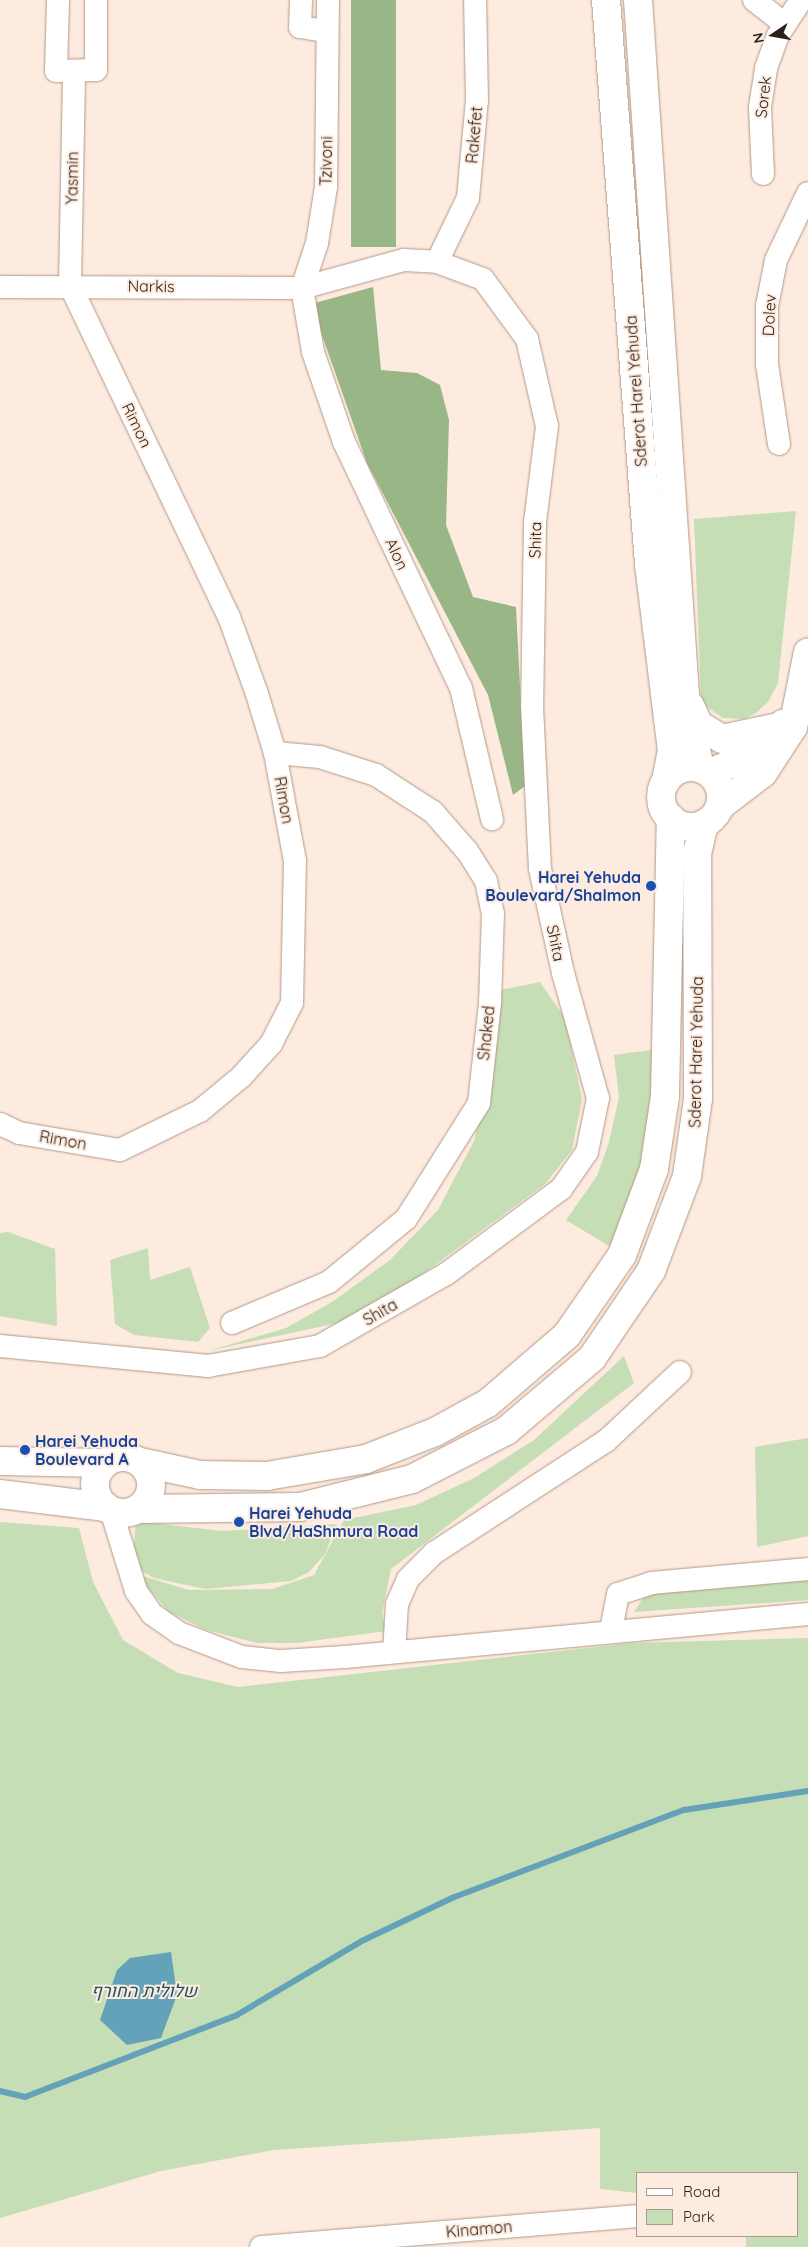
<!DOCTYPE html>
<meta charset="utf-8">
<style>
body{margin:0}
#map{position:relative;width:808px;height:2247px;overflow:hidden;background:#fdebdf;font-family:Quicksand,Heebo,sans-serif}
div>[style]{position:absolute}
.green>*{inset:0;background:#c5deb5}
.forest>*{inset:0;background:#99b687;transform-origin:0 0}
.water>*{inset:0;background:#63a2b8}
.stream>*{height:5.5px;margin:-2.75px;padding:0 2.75px;transform-origin:2.75px;border-radius:2.75px;background:#63a2b8}
.roads{filter:drop-shadow(0 0 1px #b39885) drop-shadow(0 0 1px #b39885)}
.street>*{height:22px;margin:-11px;padding:0 11px;transform-origin:11px;border-radius:11px;background:#fff}
.secondary>*{height:28px;margin:-14px;padding:0 14px;transform-origin:14px;border-radius:14px;background:#fff}
.secondary>.ring{margin:-14px;padding:0;box-sizing:content-box;background:none;border:28px solid #fff;border-radius:50%}
.dots>*{width:14px;height:14px;translate:-50% -50%;box-sizing:border-box;border:2px solid #fdebdf;border-radius:50%}
span{translate:-50% -50%;white-space:nowrap;text-align:center;line-height:1.15;-webkit-text-stroke:4px #fdebdf;paint-order:stroke}
.street-label{font-size:16px;color:#2c211a}
.transit-label{font-size:16px;color:#164399;font-weight:700}
.right{translate:-100% -50%;text-align:right}
.left{translate:0 -50%;text-align:left}
.water-label{font-size:18px;color:#1f5464;font-style:italic}
.legend{position:absolute;left:636px;top:2172px;width:162px;height:65px;box-sizing:border-box;background:#fdebdf;border:1px solid #a99a90;margin:0;padding:6px 9px;list-style:none;font-size:15px;color:#2c211a}
.legend li{display:flex;align-items:center;gap:10px;height:25px}
.legend b{width:25px;border:1px solid #a99a90}
.north{position:absolute;left:748px;top:10px;width:50px;height:50px;-webkit-text-stroke:4px #fdebdf;paint-order:stroke;rotate:258deg;font-size:14px;font-weight:700;line-height:20px;text-align:center;color:#2c211a}
.north::after{content:'';display:block;margin:auto;width:18px;height:22px;background:#2c211a;clip-path:polygon(50% 0,100% 100%,50% 72%,0 100%)}
</style>
<div id="map">
<div class="green">
<i style="clip-path:polygon(796px 511px,778px 683px,768px 702px,756px 713px,744px 719px,723px 718px,707px 707px,701px 696px,694px 519px)"></i>
<i style="clip-path:polygon(540px 982px,565px 1018px,582px 1099px,572px 1150px,545px 1184px,386px 1301px,342px 1322px,208px 1351px,286px 1328px,332px 1302px,390px 1260px,438px 1210px,474px 1141px,495px 1048px,500px 990px)"></i>
<i style="clip-path:polygon(658px 1049px,642px 1178px,614px 1249px,566px 1220px,597px 1176px,609px 1142px,619px 1097px,614px 1055px)"></i>
<i style="clip-path:polygon(8px 1232px,55px 1249px,57px 1326px,0 1316px,0 1233px)"></i>
<i style="clip-path:polygon(148px 1248px,150px 1280px,190px 1267px,210px 1328px,198px 1342px,134px 1335px,115px 1324px,110px 1260px)"></i>
<i style="clip-path:polygon(624px 1356px,634px 1383px,391px 1569px,382px 1613px,386px 1631px,297px 1643px,257px 1643px,206px 1630px,169px 1612px,136px 1574px,189px 1590px,272px 1589px,314px 1575px,344px 1520px,416px 1505px,474px 1478px,534px 1440px)"></i>
<i style="clip-path:polygon(808px 1438px,808px 1536px,757px 1547px,755px 1447px)"></i>
<i style="clip-path:polygon(136px 1521px,221px 1531px,337px 1524px,325px 1554px,309px 1572px,291px 1581px,205px 1589px,154px 1578px,140px 1570px,133px 1555px)"></i>
<i style="clip-path:polygon(0 1522px,79px 1528px,93px 1582px,123px 1640px,178px 1673px,238px 1687px,632px 1643px,808px 1638px,808px 2247px,746px 2247px,746px 2236px,797px 2236px,797px 2173px,637px 2173px,637px 2193px,600px 2189px,600px 2128px,274px 2150px,161px 2171px,0 2218px)"></i>
<i style="clip-path:polygon(808px 1580px,808px 1600px,634px 1612px,643px 1598px,657px 1593px)"></i>
</div>
<div class="forest">
<i style="left:351px;top:0;width:45px;height:247px"></i>
<i style="clip-path:polygon(373px 287px,381px 370px,417px 373px,440px 385px,449px 420px,446px 525px,473px 597px,516px 607px,525px 786px,513px 795px,488px 695px,367px 463px,311px 304px)"></i>
</div>
<div class="water">
<i style="clip-path:polygon(171px 1952px,177px 1995px,161px 2038px,127px 2045px,100px 2020px,117px 1970px,130px 1958px)"></i>
</div>
<div class="stream">
<i style="left:0;top:2091px;width:26px;rotate:13deg"></i>
<i style="left:25px;top:2097px;width:227px;rotate:-21.1deg"></i>
<i style="left:237px;top:2015px;width:145px;rotate:-30.6deg"></i>
<i style="left:362px;top:1941px;width:100px;rotate:-25.5deg"></i>
<i style="left:452px;top:1898px;width:248px;rotate:-20.8deg"></i>
<i style="left:684px;top:1810px;width:125px;rotate:-8.7deg"></i>
</div>
<div class="roads">
<div class="street">
<i style="left:58px;top:0;width:71px;rotate:91.6deg"></i>
<i style="left:56px;top:71px;width:40px;rotate:-1.4deg"></i>
<i style="left:96px;top:70px;width:70px;rotate:-90deg"></i>
<i style="left:301px;top:0;width:27px;rotate:92deg"></i>
<i style="left:300px;top:27px;width:26px;rotate:9deg"></i>
<i style="left:328px;top:0;width:187px;rotate:90.6deg"></i>
<i style="left:326px;top:187px;width:57px;rotate:99.1deg"></i>
<i style="left:317px;top:243px;width:47px;rotate:108.4deg"></i>
<i style="left:302px;top:288px;width:65px;rotate:80.2deg"></i>
<i style="left:313px;top:352px;width:95px;rotate:71deg"></i>
<i style="left:344px;top:442px;width:272px;rotate:64.6deg"></i>
<i style="left:461px;top:688px;width:135px;rotate:76.7deg"></i>
<i style="left:754px;top:0;width:39px;rotate:38deg"></i>
<i style="left:763px;top:174px;width:67px;rotate:-92.6deg"></i>
<i style="left:760px;top:107px;width:39px;rotate:-81deg"></i>
<i style="left:766px;top:68px;width:33px;rotate:-70deg"></i>
<i style="left:777px;top:37px;width:44px;rotate:-57deg"></i>
<i style="left:437px;top:262px;width:71px;rotate:-64.2deg"></i>
<i style="left:468px;top:198px;width:98px;rotate:-84.8deg"></i>
<i style="left:477px;top:100px;width:100px;rotate:-91.1deg"></i>
<i style="left:0;top:287px;width:302px;rotate:0.2deg"></i>
<i style="left:302px;top:288px;width:106px;rotate:-15.4deg"></i>
<i style="left:404px;top:260px;width:33px;rotate:3deg"></i>
<i style="left:437px;top:262px;width:49px;rotate:20.3deg"></i>
<i style="left:483px;top:279px;width:74px;rotate:53.7deg"></i>
<i style="left:527px;top:339px;width:89px;rotate:77.1deg"></i>
<i style="left:547px;top:426px;width:97px;rotate:97.1deg"></i>
<i style="left:535px;top:522px;width:184px;rotate:90.9deg"></i>
<i style="left:532px;top:706px;width:163px;rotate:87.2deg"></i>
<i style="left:540px;top:869px;width:107px;rotate:77.5deg"></i>
<i style="left:563px;top:973px;width:130px;rotate:74.4deg"></i>
<i style="left:598px;top:1098px;width:55px;rotate:101.5deg"></i>
<i style="left:587px;top:1152px;width:45px;rotate:125.1deg"></i>
<i style="left:561px;top:1189px;width:143px;rotate:143.5deg"></i>
<i style="left:446px;top:1274px;width:145px;rotate:150.3deg"></i>
<i style="left:320px;top:1346px;width:114px;rotate:169.9deg"></i>
<i style="left:208px;top:1366px;width:209px;rotate:-174.5deg"></i>
<i style="left:779px;top:444px;width:80px;rotate:-98.6deg"></i>
<i style="left:767px;top:365px;width:59px;rotate:-90deg"></i>
<i style="left:767px;top:306px;width:47px;rotate:-78.9deg"></i>
<i style="left:776px;top:260px;width:74px;rotate:-64.5deg"></i>
<i style="left:0;top:1124px;width:21px;rotate:25deg"></i>
<i style="left:19px;top:1133px;width:102px;rotate:9.6deg"></i>
<i style="left:120px;top:1150px;width:89px;rotate:-26deg"></i>
<i style="left:200px;top:1111px;width:53px;rotate:-39.7deg"></i>
<i style="left:241px;top:1077px;width:45px;rotate:-47.7deg"></i>
<i style="left:271px;top:1044px;width:46px;rotate:-62.9deg"></i>
<i style="left:292px;top:1003px;width:142px;rotate:-88.8deg"></i>
<i style="left:295px;top:861px;width:110px;rotate:-100.5deg"></i>
<i style="left:275px;top:753px;width:65px;rotate:-107deg"></i>
<i style="left:256px;top:691px;width:79px;rotate:-110deg"></i>
<i style="left:229px;top:617px;width:368px;rotate:-115.6deg"></i>
<i style="left:70px;top:285px;width:214px;rotate:-88.9deg"></i>
<i style="left:232px;top:1323px;width:105px;rotate:-22.9deg"></i>
<i style="left:329px;top:1282px;width:99px;rotate:-39.3deg"></i>
<i style="left:406px;top:1219px;width:137px;rotate:-57.8deg"></i>
<i style="left:479px;top:1103px;width:101px;rotate:-83.7deg"></i>
<i style="left:490px;top:1003px;width:89px;rotate:-88.1deg"></i>
<i style="left:493px;top:914px;width:34px;rotate:-102deg"></i>
<i style="left:486px;top:881px;width:36px;rotate:-122deg"></i>
<i style="left:467px;top:851px;width:52px;rotate:-131.1deg"></i>
<i style="left:433px;top:812px;width:68px;rotate:-147deg"></i>
<i style="left:376px;top:775px;width:59px;rotate:-162.2deg"></i>
<i style="left:320px;top:757px;width:45px;rotate:-174.9deg"></i>
<i style="left:111px;top:1510px;width:85px;rotate:72.8deg"></i>
<i style="left:136px;top:1591px;width:28px;rotate:55deg"></i>
<i style="left:152px;top:1614px;width:33px;rotate:35deg"></i>
<i style="left:179px;top:1633px;width:67px;rotate:20.9deg"></i>
<i style="left:242px;top:1657px;width:39px;rotate:6deg"></i>
<i style="left:281px;top:1661px;width:64px;rotate:-3.6deg"></i>
<i style="left:345px;top:1657px;width:465px;rotate:-5.3deg"></i>
<i style="left:611px;top:1630px;width:37px;rotate:-79deg"></i>
<i style="left:618px;top:1594px;width:35px;rotate:-18deg"></i>
<i style="left:651px;top:1583px;width:158px;rotate:-5.1deg"></i>
<i style="left:394px;top:1652px;width:48px;rotate:-86.4deg"></i>
<i style="left:397px;top:1604px;width:27px;rotate:-66deg"></i>
<i style="left:408px;top:1579px;width:37px;rotate:-45deg"></i>
<i style="left:434px;top:1553px;width:205px;rotate:-33.1deg"></i>
<i style="left:606px;top:1441px;width:101px;rotate:-43deg"></i>
<i style="left:261px;top:2247px;width:377px;rotate:-4.7deg"></i>
</div>
<div class="secondary">
<i style="left:606px;top:0;width:566px;rotate:85.64deg"></i>
<i style="left:649px;top:564px;width:187px;rotate:83deg"></i>
<i style="left:672px;top:750px;width:32px;rotate:101deg"></i>
<i style="left:638px;top:0;width:697px;rotate:86.13deg"></i>
<i style="left:685px;top:695px;width:75px;rotate:78.4deg"></i>
<i style="left:690px;top:706px;width:21px;rotate:65deg"></i>
<i style="left:699px;top:725px;width:27px;rotate:31deg"></i>
<i style="left:722px;top:739px;width:53px;rotate:-11.9deg"></i>
<i class="ring" style="left:661px;top:767px;width:32px;height:32px"></i>
<i style="left:710px;top:773px;width:37px;rotate:-24deg"></i>
<i style="left:744px;top:758px;width:52px;rotate:-41.1deg"></i>
<i style="left:720px;top:806px;width:54px;rotate:-37.5deg"></i>
<i style="left:763px;top:773px;width:55px;rotate:-56.9deg"></i>
<i style="left:793px;top:727px;width:76px;rotate:-78.7deg"></i>
<i class="ring" style="left:95px;top:1457px;width:28px;height:28px"></i>
<i style="left:0;top:1461px;width:105px;rotate:1.1deg"></i>
<i style="left:140px;top:1462px;width:61px;rotate:12.2deg"></i>
<i style="left:200px;top:1475px;width:67px;rotate:0.9deg"></i>
<i style="left:267px;top:1476px;width:100px;rotate:-9.7deg"></i>
<i style="left:366px;top:1459px;width:74px;rotate:-21.4deg"></i>
<i style="left:435px;top:1432px;width:60px;rotate:-28.7deg"></i>
<i style="left:488px;top:1403px;width:104px;rotate:-40.7deg"></i>
<i style="left:567px;top:1335px;width:97px;rotate:-55.5deg"></i>
<i style="left:622px;top:1255px;width:92px;rotate:-69.6deg"></i>
<i style="left:654px;top:1169px;width:74px;rotate:-81.4deg"></i>
<i style="left:665px;top:1096px;width:278px;rotate:-88.8deg"></i>
<i style="left:0;top:1494px;width:107px;rotate:7deg"></i>
<i style="left:138px;top:1509px;width:162px;rotate:-0.7deg"></i>
<i style="left:300px;top:1507px;width:115px;rotate:-14deg"></i>
<i style="left:412px;top:1479px;width:106px;rotate:-27.1deg"></i>
<i style="left:506px;top:1431px;width:113px;rotate:-40.3deg"></i>
<i style="left:592px;top:1358px;width:105px;rotate:-55.9deg"></i>
<i style="left:651px;top:1271px;width:102px;rotate:-69.2deg"></i>
<i style="left:687px;top:1176px;width:78px;rotate:-81.9deg"></i>
<i style="left:698px;top:1099px;width:245px;rotate:-90.2deg"></i>
<i style="left:697px;top:854px;width:31px;rotate:-77deg"></i>
</div>
</div>
<div class="dots">
<i style="left:651px;top:886px;background:#1a4fb4"></i>
<i style="left:25px;top:1450px;background:#1a4fb4"></i>
<i style="left:239px;top:1522px;background:#1a4fb4"></i>
</div>
<div class="street-label">
<span style="left:763px;top:97px;rotate:-84deg">Sorek</span>
<span style="left:474px;top:135px;rotate:-85deg">Rakefet</span>
<span style="left:326px;top:161px;rotate:-89deg">Tzivoni</span>
<span style="left:72px;top:178px;rotate:-89deg">Yasmin</span>
<span style="left:151px;top:286px;rotate:1deg">Narkis</span>
<span style="left:769px;top:315px;rotate:-87deg">Dolev</span>
<span style="left:636px;top:391px;rotate:-94deg">Sderot Harei Yehuda</span>
<span style="left:137px;top:425px;rotate:64deg">Rimon</span>
<span style="left:535px;top:540px;rotate:-88deg">Shita</span>
<span style="left:397px;top:554px;rotate:65deg">Alon</span>
<span style="left:284px;top:800px;rotate:80deg">Rimon</span>
<span style="left:556px;top:943px;rotate:78deg">Shita</span>
<span style="left:486px;top:1033px;rotate:-84deg">Shaked</span>
<span style="left:696px;top:1052px;rotate:-89deg">Sderot Harei Yehuda</span>
<span style="left:63px;top:1140px;rotate:10deg">Rimon</span>
<span style="left:380px;top:1312px;rotate:-30deg">Shita</span>
<span style="left:479px;top:2229px;rotate:-5deg">Kinamon</span>
</div>
<div class="transit-label">
<span class="right" style="left:641px;top:886px">Harei Yehuda<br>Boulevard/Shalmon</span>
<span class="left" style="left:35px;top:1450px">Harei Yehuda<br>Boulevard A</span>
<span class="left" style="left:249px;top:1522px">Harei Yehuda<br>Blvd/HaShmura Road</span>
</div>
<div class="water-label">
<span style="left:144px;top:1991px">שלולית החורף</span>
</div>
<ul class="legend">
<li><b style="height:6px;background:#fff"></b>Road</li>
<li><b style="height:14px;background:#c5deb5"></b>Park</li>
</ul>
<div class="north">N</div>
</div>
